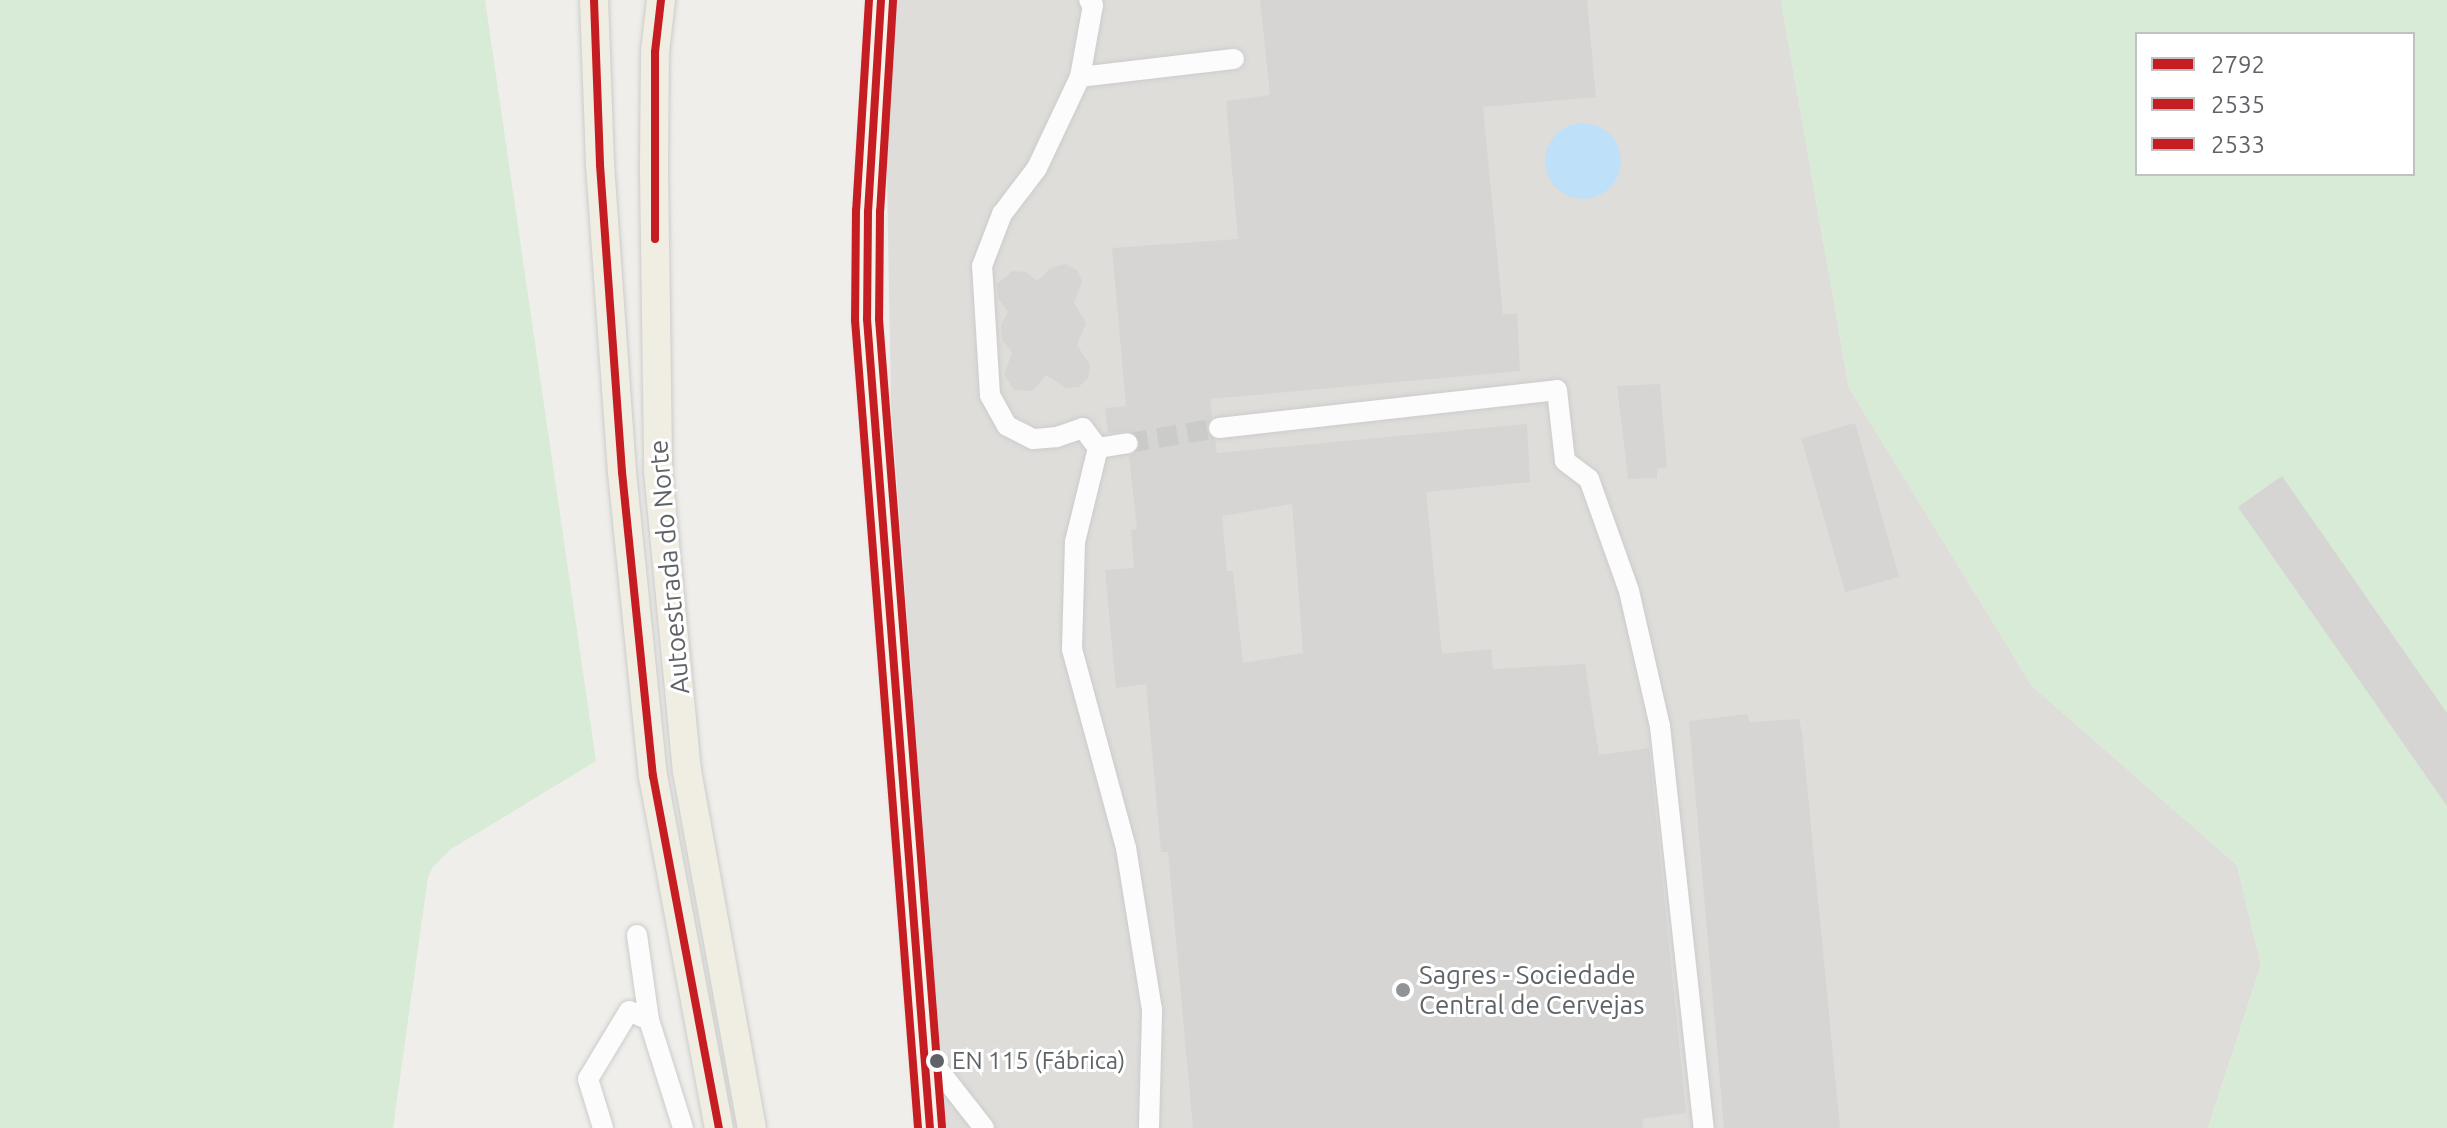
<!DOCTYPE html>
<meta charset="utf-8">
<style>
body{margin:0}
#map{position:relative;width:2447px;height:1128px;overflow:hidden;background:#efeeea;font-family:Ubuntu,sans-serif}
div>[style]{position:absolute}
.industrial>*{inset:0;background:#dfddda}
.green>*{inset:0;background:#d8ebd6}
.water>*{inset:0;background:#bfe0f9}
.round{border-radius:50%}
.building>*{inset:0;background:#d6d5d3;transform-origin:0 0}
.minor-tunnel>*{height:20px;margin-top:-10px;transform-origin:0;background:repeating-linear-gradient(90deg,#cbcbca 0 20px,transparent 0 30px)}
.roads{filter:drop-shadow(0 0 2px #cbcccc) drop-shadow(0 0 2px #cbcccc)}
.minor>*{height:20px;margin:-10px;padding:0 10px;transform-origin:10px;border-radius:10px;background:#fdfcfc}
.major>*{height:24px;margin:-12px;padding:0 12px;transform-origin:12px;border-radius:12px;background:#f4f2e9}
.highway>*{height:28px;margin:-14px;padding:0 14px;transform-origin:14px;border-radius:14px;background:#f0ede3}
.bus-1>*{height:8px;margin:-4px;padding:0 4px;transform-origin:4px;border-radius:4px;background:#c61d23}
.bus-2>*{height:8px;margin:-4px;padding:0 4px;transform-origin:4px;border-radius:4px;background:#c61d23}
.bus-3>*{height:8px;margin:-4px;padding:0 4px;transform-origin:4px;border-radius:4px;background:#c61d23}
.dots>*{width:22px;height:22px;translate:-50% -50%;box-sizing:border-box;border:4px solid #fff;border-radius:50%}
span{translate:-50% -50%;white-space:nowrap;text-align:center;line-height:1.15;-webkit-text-stroke:6px #fff;paint-order:stroke}
.bus-label{font-size:24px;color:#5f6368}
.left{translate:0 -50%;text-align:left}
.street-label{font-size:26px;color:#5f6368}
.poi-label{font-size:26px;color:#5f6368}
.legend{position:absolute;left:2135px;top:32px;width:280px;height:144px;box-sizing:border-box;background:#fff;border:2px solid #bfc1c3;margin:0;padding:10px 14px;list-style:none;font-size:24px;color:#5f6368}
.legend li{display:flex;align-items:center;gap:16px;height:40px}
.legend b{width:40px;border:2px solid #bfc1c3}
</style>
<div id="map">
<div class="industrial">
<i style="clip-path:polygon(895px 0,1781px 0,1849px 388px,2032px 686px,2237px 865px,2261px 965px,2208px 1128px,946px 1128px,891px 405px,886px 120px)"></i>
</div>
<div class="green">
<i style="clip-path:polygon(0 0,485px 0,596px 761px,451px 849px,433px 867px,428px 877px,393px 1128px,0 1128px)"></i>
<i style="clip-path:polygon(evenodd,1781px 0,2447px 0,2447px 1128px,2208px 1128px,2261px 965px,2237px 865px,2032px 686px,1849px 388px,1781px 0,2137px 34px,2413px 34px,2413px 174px,2137px 174px,2137px 34px)"></i>
</div>
<div class="water">
<i class="round" style="left:1545px;top:123px;width:76px;height:76px"></i>
</div>
<div class="building">
<i style="clip-path:polygon(evenodd,1260px 0,1587px 0,1596px 97px,1483px 107px,1503px 315px,1517px 313px,1520px 371px,1210px 399px,1212px 417px,1206px 429px,1215px 440px,1217px 453px,1527px 424px,1530px 482px,1426px 492px,1442px 654px,1491px 649px,1493px 669px,1585px 664px,1599px 755px,1649px 748px,1686px 1113px,1642px 1119px,1643px 1128px,1193px 1128px,1168px 852px,1161px 852px,1146px 684px,1116px 688px,1105px 570px,1134px 568px,1131px 530px,1137px 529px,1129px 456px,1137px 452px,1141px 442px,1132px 431px,1108px 433px,1105px 408px,1126px 406px,1112px 248px,1238px 239px,1226px 101px,1270px 95px,1260px 0,1292px 504px,1303px 653px,1243px 663px,1233px 571px,1227px 571px,1222px 516px,1292px 504px)"></i>
<i style="clip-path:polygon(1065px 264px,1077px 270px,1082px 281px,1074px 303px,1086px 323px,1077px 345px,1090px 365px,1088px 378px,1079px 387px,1066px 388px,1046px 375px,1033px 391px,1014px 390px,1004px 374px,1012px 353px,1002px 339px,1001px 325px,1008px 312px,998px 298px,997px 284px,1012px 271px,1026px 272px,1037px 281px,1051px 268px)"></i>
<i style="clip-path:polygon(1660px 384px,1667px 467px,1657px 469px,1657px 478px,1628px 479px,1617px 386px)"></i>
<i style="left:1855px;top:423px;width:160px;height:56px;rotate:74deg"></i>
<i style="clip-path:polygon(2282px 476px,2447px 713px,2447px 806px,2238px 507px)"></i>
<i style="clip-path:polygon(1747px 714px,1750px 722px,1799px 719px,1802px 733px,1840px 1128px,1724px 1128px,1689px 721px)"></i>
</div>
<div class="minor-tunnel">
<i style="left:1128px;top:443px;width:92px;rotate:-9.4deg"></i>
</div>
<div class="roads">
<div class="minor">
<i style="left:1080px;top:77px;width:73px;rotate:-79.8deg"></i>
<i style="left:1093px;top:5px;width:6px;rotate:-129deg"></i>
<i style="left:1219px;top:428px;width:340px;rotate:-6.4deg"></i>
<i style="left:1557px;top:390px;width:71px;rotate:83.6deg"></i>
<i style="left:1565px;top:461px;width:30px;rotate:37deg"></i>
<i style="left:1589px;top:479px;width:119px;rotate:70.3deg"></i>
<i style="left:1629px;top:591px;width:139px;rotate:77.1deg"></i>
<i style="left:1660px;top:726px;width:404px;rotate:83.8deg"></i>
<i style="left:1098px;top:448px;width:30px;rotate:-9deg"></i>
<i style="left:637px;top:935px;width:86px;rotate:82deg"></i>
<i style="left:649px;top:1020px;width:113px;rotate:72.5deg"></i>
<i style="left:923px;top:1050px;width:99px;rotate:52deg"></i>
<i style="left:603px;top:1128px;width:51px;rotate:-107deg"></i>
<i style="left:588px;top:1079px;width:79px;rotate:-58.9deg"></i>
<i style="left:629px;top:1011px;width:22px;rotate:24deg"></i>
<i style="left:1149px;top:1128px;width:118px;rotate:-88.5deg"></i>
<i style="left:1152px;top:1010px;width:164px;rotate:-99.1deg"></i>
<i style="left:1126px;top:848px;width:206px;rotate:-105.2deg"></i>
<i style="left:1072px;top:649px;width:107px;rotate:-88.4deg"></i>
<i style="left:1075px;top:542px;width:97px;rotate:-76.3deg"></i>
<i style="left:1098px;top:448px;width:25px;rotate:-127deg"></i>
<i style="left:1083px;top:428px;width:28px;rotate:161deg"></i>
<i style="left:1057px;top:437px;width:24px;rotate:175deg"></i>
<i style="left:1033px;top:439px;width:29px;rotate:-153deg"></i>
<i style="left:1007px;top:426px;width:35px;rotate:-119deg"></i>
<i style="left:990px;top:395px;width:129px;rotate:-93.5deg"></i>
<i style="left:982px;top:266px;width:56px;rotate:-69deg"></i>
<i style="left:1002px;top:214px;width:58px;rotate:-52.7deg"></i>
<i style="left:1037px;top:168px;width:101px;rotate:-64.7deg"></i>
<i style="left:1080px;top:77px;width:155px;rotate:-6.7deg"></i>
</div>
<div class="major">
<i style="left:881px;top:0;width:211px;rotate:93.5deg"></i>
<i style="left:868px;top:211px;width:108px;rotate:90.5deg"></i>
<i style="left:867px;top:319px;width:811px;rotate:85.55deg"></i>
</div>
<div class="highway">
<i style="left:594px;top:0;width:165px;rotate:87.9deg"></i>
<i style="left:600px;top:165px;width:308px;rotate:85.9deg"></i>
<i style="left:622px;top:472px;width:306px;rotate:84.2deg"></i>
<i style="left:653px;top:776px;width:358px;rotate:79.4deg"></i>
<i style="left:661px;top:0;width:52px;rotate:96.6deg"></i>
<i style="left:655px;top:52px;width:119px;rotate:90.5deg"></i>
<i style="left:654px;top:171px;width:300px;rotate:89.2deg"></i>
<i style="left:658px;top:471px;width:301px;rotate:84.5deg"></i>
<i style="left:687px;top:771px;width:363px;rotate:79.7deg"></i>
</div>
</div>
<div class="bus-1">
<i style="left:594px;top:0;width:165px;rotate:87.9deg"></i>
<i style="left:600px;top:165px;width:308px;rotate:85.9deg"></i>
<i style="left:622px;top:472px;width:306px;rotate:84.2deg"></i>
<i style="left:653px;top:776px;width:358px;rotate:79.4deg"></i>
<i style="left:881px;top:0;width:211px;rotate:93.5deg"></i>
<i style="left:868px;top:211px;width:108px;rotate:90.5deg"></i>
<i style="left:867px;top:319px;width:811px;rotate:85.55deg"></i>
<i style="left:655px;top:239px;width:187px;rotate:-90deg"></i>
<i style="left:655px;top:52px;width:52px;rotate:-83.4deg"></i>
</div>
<div class="bus-2">
<i style="left:869px;top:0;width:210px;rotate:93.5deg"></i>
<i style="left:856px;top:210px;width:110px;rotate:90.5deg"></i>
<i style="left:855px;top:320px;width:810px;rotate:85.54deg"></i>
</div>
<div class="bus-3">
<i style="left:893px;top:1px;width:210px;rotate:93.5deg"></i>
<i style="left:880px;top:211px;width:108px;rotate:90.5deg"></i>
<i style="left:879px;top:319px;width:810px;rotate:85.54deg"></i>
</div>
<div class="dots">
<i style="left:1403px;top:990px;background:#919496"></i>
<i style="left:937px;top:1061px;background:#5f6368"></i>
</div>
<div class="bus-label">
<span class="left" style="left:952px;top:1061px">EN 115 (Fábrica)</span>
</div>
<div class="street-label">
<span style="left:669px;top:567px;rotate:-95deg">Autoestrada do Norte</span>
</div>
<div class="poi-label">
<span class="left" style="left:1419px;top:990px">Sagres - Sociedade<br>Central de Cervejas</span>
</div>
<ul class="legend">
<li><b style="height:10px;background:#c61d23"></b>2792</li>
<li><b style="height:10px;background:#c61d23"></b>2535</li>
<li><b style="height:10px;background:#c61d23"></b>2533</li>
</ul>
</div>
